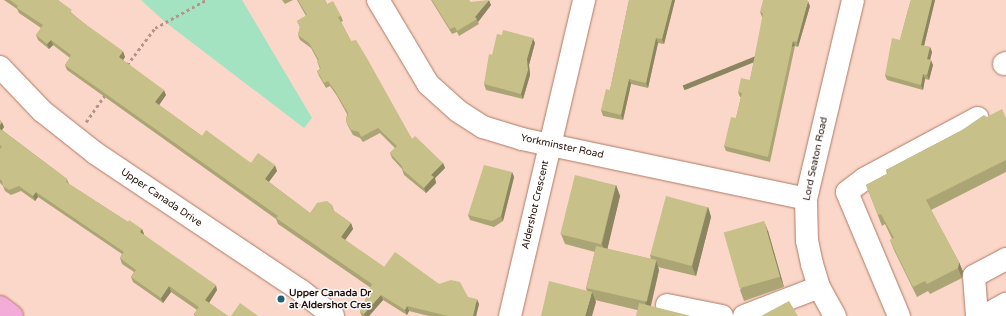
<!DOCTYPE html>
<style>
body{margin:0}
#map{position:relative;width:1006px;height:316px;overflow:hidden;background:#fbd7c9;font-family:"Varela Round",sans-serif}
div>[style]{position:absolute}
.green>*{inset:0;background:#a3e3c2}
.path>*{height:2.5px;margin-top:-1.25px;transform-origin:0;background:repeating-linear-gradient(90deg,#b49589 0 3px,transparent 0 6px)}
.roads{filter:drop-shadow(0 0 1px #af7964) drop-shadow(0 0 1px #af7964)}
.minor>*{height:22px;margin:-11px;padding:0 11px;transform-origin:11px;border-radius:11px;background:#fff}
.highway>*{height:22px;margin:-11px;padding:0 11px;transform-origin:11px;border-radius:11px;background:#f3abd8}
.wall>*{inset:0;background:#aba575}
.shaded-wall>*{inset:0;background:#8b865f;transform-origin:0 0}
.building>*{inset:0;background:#c7c088;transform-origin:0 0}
.dots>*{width:11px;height:11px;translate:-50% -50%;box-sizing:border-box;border:2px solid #fff;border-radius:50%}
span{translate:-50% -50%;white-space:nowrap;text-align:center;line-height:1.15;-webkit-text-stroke:3px #fff;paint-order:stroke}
.street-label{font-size:10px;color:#26120a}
.poi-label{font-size:10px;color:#26120a;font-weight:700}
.left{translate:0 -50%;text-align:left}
</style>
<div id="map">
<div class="green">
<i style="clip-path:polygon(141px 0,242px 0,312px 118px,304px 128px,165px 22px)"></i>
</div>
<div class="path">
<i style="left:127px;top:65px;width:46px;rotate:-52.9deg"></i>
<i style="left:155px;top:28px;width:58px;rotate:-28.8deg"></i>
<i style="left:86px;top:122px;width:33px;rotate:-55deg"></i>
</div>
<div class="roads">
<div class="minor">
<i style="left:378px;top:0;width:98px;rotate:59.2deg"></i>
<i style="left:428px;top:84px;width:40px;rotate:42deg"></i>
<i style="left:458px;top:111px;width:30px;rotate:33deg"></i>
<i style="left:483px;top:127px;width:41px;rotate:17.1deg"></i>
<i style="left:522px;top:139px;width:290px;rotate:11.9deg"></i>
<i style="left:1004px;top:64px;width:2px;rotate:-27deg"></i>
<i style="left:0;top:67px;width:61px;rotate:46.3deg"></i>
<i style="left:42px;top:111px;width:68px;rotate:38.4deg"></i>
<i style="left:95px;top:153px;width:247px;rotate:33.8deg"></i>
<i style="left:300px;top:290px;width:42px;rotate:38.2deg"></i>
<i style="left:667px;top:305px;width:56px;rotate:11.3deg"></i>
<i style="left:510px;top:316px;width:325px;rotate:-76.8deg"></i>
<i style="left:744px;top:316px;width:80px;rotate:-21.1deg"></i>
<i style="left:835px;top:316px;width:33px;rotate:-119deg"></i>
<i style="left:819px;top:287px;width:24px;rotate:-107deg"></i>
<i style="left:812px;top:264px;width:24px;rotate:-102deg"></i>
<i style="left:807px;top:241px;width:42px;rotate:-91.4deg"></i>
<i style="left:806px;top:199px;width:204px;rotate:-76.7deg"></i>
<i style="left:899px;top:316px;width:134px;rotate:-112.8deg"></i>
<i style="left:847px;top:192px;width:21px;rotate:-37deg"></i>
<i style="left:864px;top:179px;width:129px;rotate:-28.2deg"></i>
<i style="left:977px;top:316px;width:40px;rotate:-94.3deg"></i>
<i style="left:974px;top:276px;width:36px;rotate:-28deg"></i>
<i style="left:984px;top:316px;width:25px;rotate:-29deg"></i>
</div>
<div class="highway">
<i style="left:0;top:307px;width:15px;rotate:37deg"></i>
</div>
</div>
<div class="wall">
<i style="clip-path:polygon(4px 0,58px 0,74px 15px,125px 57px,123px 60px,166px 95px,159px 105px,202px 136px,251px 163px,277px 171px,269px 182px,310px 213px,332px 205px,334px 211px,351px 223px,353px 229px,345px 240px,384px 267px,439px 284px,468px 297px,479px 304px,476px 316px,429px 316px,409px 311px,407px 315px,383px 300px,369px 316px,362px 316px,360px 312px,371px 288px,278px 224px,276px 219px,67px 70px,65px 65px,70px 58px,53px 45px,49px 49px,38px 40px,36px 35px,41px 28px,19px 13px,17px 9px)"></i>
<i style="clip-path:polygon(282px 0,293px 0,285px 4px)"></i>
<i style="clip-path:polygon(297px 0,325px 0,327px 4px,341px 16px,343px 21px,341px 22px,351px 41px,412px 139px,443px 163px,445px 168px,435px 178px,436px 183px,426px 193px,404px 175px,402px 169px,392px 158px,390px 153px,395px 148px,380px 133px,363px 142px,360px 138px,353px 135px,348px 126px,346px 121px,347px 114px,337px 96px,330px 86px,326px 88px,319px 76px,317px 71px,320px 69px,317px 61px,318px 61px,311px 48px,300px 40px,298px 35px,300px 27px,297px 21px,306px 16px)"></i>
<i style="clip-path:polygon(431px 0,469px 0,470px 2px,491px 5px,478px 22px,479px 24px,459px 36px,457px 32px,452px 34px)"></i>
<i style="clip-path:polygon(629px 0,675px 0,664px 44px,658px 43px,648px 88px,631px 84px,623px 120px,603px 116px,601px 110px,610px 90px)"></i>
<i style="clip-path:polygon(911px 0,935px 0,924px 46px,930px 47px,932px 52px,930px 60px,933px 65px,929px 80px,925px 79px,923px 90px,887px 80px,885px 75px,900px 40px,908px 10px)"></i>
<i style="clip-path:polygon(810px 6px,798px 47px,795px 46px,770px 162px,726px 151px,724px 146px,736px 118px,741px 97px,740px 97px,738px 92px,750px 80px,763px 18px,762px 17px,760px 12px)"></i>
<i style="clip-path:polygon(535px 43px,529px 65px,530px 75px,523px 99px,486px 90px,484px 84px,492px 55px)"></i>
<i style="clip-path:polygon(987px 117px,1006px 118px,1006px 172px,931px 210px,959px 262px,963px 272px,962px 278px,930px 294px,928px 291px,917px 297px,894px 250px,890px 240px,892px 239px,885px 224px,882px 226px,866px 185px,887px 174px,886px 170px)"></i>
<i style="clip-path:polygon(0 120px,4px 127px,2px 130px,67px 179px,69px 184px,128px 222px,142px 229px,144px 235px,217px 290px,209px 303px,228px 316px,195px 316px,194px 314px,197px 310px,171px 292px,163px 303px,133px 282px,131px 277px,134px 272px,122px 264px,120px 258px,122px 254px,38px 197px,35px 201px,21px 191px,11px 195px,5px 191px,3px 186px,0 183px)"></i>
<i style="clip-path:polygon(512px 172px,514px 177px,503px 221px,494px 227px,470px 220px,468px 215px)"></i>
<i style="clip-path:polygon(616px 185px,620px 196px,607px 249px,651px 259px,650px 255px,708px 207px,711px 217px,696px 276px,658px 267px,659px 270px,651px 306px,637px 310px,595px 300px,596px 302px,587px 291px,586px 288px,595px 252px,565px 244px,561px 234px)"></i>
<i style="clip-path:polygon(768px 231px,784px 287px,744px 301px,740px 290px)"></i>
</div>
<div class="shaded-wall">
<i style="clip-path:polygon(489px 0,491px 5px,478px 22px,475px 17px)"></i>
<i style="clip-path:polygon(672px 0,675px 0,664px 44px,662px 39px)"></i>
<i style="clip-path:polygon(932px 0,935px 0,923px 50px,921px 45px)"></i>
<i style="clip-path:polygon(808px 1px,810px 6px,798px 47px,797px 42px)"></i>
<i style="clip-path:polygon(533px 38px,535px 43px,529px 65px,530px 75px,523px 99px,521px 94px,527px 59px)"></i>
<i style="clip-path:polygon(656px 38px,658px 43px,648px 88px,646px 83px)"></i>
<i style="clip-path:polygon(51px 40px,53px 45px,49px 49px,47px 44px)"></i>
<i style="left:793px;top:41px;width:5px;height:119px;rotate:68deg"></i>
<i style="clip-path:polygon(930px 47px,932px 52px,929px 64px,927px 59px)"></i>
<i style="clip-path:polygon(123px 51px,125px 57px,121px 63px,119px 57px)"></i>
<i style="clip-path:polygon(931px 60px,933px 65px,929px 80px,927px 75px)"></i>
<i style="clip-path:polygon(923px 74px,925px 79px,923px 90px,921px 85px)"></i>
<i style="clip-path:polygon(629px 79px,631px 84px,623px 120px,621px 115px)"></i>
<i style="clip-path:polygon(164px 90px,166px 95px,157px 108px,155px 102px)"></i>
<i style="clip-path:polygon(2px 122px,4px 127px,0 133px,0 125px)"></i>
<i style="clip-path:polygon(443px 163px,445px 168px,435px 178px,436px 183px,426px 193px,424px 188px,431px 175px)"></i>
<i style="clip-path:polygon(275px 165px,277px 171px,267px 184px,265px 179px)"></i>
<i style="clip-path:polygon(512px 172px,514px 177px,503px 221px,501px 216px)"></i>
<i style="clip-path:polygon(616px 185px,620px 196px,606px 255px,602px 244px)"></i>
<i style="clip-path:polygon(36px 192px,38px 197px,35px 201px,33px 196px)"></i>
<i style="clip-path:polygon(708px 207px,711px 217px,696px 276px,692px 266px)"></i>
<i style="clip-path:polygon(764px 221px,768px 231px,784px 287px,780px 277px)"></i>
<i style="clip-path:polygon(351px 223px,353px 229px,343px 243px,341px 237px)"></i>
<i style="clip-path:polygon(142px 229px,144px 234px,142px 237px,140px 232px)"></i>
<i style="clip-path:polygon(656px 260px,659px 270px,649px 313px,645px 302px)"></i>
<i style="clip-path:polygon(959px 262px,963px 272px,962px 278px,958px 268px)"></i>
<i style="clip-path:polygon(216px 285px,217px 290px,207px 306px,205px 300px)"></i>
<i style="clip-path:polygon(169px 286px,171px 292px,163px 303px,161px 298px)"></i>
<i style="clip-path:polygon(592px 292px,596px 302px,592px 316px,585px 316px)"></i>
<i style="clip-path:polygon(381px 295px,383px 300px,369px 316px,365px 316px,364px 314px)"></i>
<i style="clip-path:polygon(477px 299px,479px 304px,476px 316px,473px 316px)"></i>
<i style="clip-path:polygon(407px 306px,409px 311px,407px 315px,405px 310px)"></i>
</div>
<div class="building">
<i style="clip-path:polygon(10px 0,58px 0,72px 10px,70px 12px,81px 21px,123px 51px,119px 57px,164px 90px,155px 102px,202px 136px,206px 130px,251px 163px,258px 153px,275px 165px,265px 179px,310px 213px,317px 203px,327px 201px,332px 205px,333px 210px,351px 223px,341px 237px,384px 267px,395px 252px,439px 284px,451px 280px,460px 282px,468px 297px,477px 299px,473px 316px,448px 316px,407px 306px,405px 310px,381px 295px,364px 314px,360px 312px,372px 284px,276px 218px,278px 216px,65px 65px,71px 55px,51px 40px,47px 44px,36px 35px,43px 25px,17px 8px,18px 6px)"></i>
<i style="clip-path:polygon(298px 0,325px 0,327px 4px,333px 1px,341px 16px,338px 17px,351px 41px,356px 40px,368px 60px,412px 139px,415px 136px,443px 163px,431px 175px,434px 177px,424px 188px,403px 170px,402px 166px,390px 153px,397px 146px,378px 128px,361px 137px,359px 132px,351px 130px,346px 121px,348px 113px,335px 91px,328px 81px,324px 83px,317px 71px,321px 68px,317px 61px,319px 60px,309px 43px,298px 35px,300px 26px,297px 21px,307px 15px)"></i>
<i style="clip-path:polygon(432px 0,469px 0,470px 2px,489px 0,475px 17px,477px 19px,457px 31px,455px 27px,450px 29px)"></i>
<i style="clip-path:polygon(629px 0,672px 0,662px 39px,656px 38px,646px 83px,629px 79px,621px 115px,601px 110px,606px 89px,610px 90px)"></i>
<i style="clip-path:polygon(763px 0,807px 0,808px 1px,797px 42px,793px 41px,768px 157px,724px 146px,731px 117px,736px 118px,742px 93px,738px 92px,741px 78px,750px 80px,763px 13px,760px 12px)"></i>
<i style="clip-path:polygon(911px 0,932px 0,921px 45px,930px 47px,927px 59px,931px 60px,927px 75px,923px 74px,921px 85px,885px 75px,892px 38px,900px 40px,908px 10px)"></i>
<i style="clip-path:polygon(503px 30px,533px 38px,527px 59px,528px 70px,521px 94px,484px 84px,489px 54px,492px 55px,497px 34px,502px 35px)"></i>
<i style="clip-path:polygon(1002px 109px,1006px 118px,1006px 160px,926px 200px,959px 262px,958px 268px,927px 284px,925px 281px,913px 287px,890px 240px,894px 238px,881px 214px,878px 215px,866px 185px,888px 173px,886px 170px,959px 132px,984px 115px,987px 117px)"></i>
<i style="clip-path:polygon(0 120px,2px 122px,0 125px)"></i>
<i style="clip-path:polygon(0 129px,67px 179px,66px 182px,128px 222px,129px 220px,142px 229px,140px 232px,216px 285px,205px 300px,228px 316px,197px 316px,194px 314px,199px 307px,169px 286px,161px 298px,131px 277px,136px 270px,120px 258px,124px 252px,36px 192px,33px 196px,19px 186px,9px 190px,3px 186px,2px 181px,0 179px,0 149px,2px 147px,0 145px)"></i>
<i style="clip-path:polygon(484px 165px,512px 172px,501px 216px,492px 221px,468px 215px)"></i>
<i style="left:575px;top:175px;width:42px;height:61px;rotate:14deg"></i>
<i style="left:666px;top:196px;width:43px;height:61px;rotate:15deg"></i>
<i style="left:764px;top:221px;width:58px;height:42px;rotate:74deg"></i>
<i style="left:596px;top:246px;width:62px;height:43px;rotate:13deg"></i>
<i style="clip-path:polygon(549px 281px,592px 292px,585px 316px,541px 316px)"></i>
<i style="clip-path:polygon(789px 301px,798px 316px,761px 316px)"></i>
<i style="clip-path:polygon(240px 303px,258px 316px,231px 316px)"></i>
<i style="clip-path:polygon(639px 303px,691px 316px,636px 316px)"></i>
</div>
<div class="dots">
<i style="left:281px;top:299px;background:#1e6074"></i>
</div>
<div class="street-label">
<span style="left:562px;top:147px;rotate:12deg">Yorkminster Road</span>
<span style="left:816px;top:159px;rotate:-78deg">Lord Seaton Road</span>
<span style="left:161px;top:198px;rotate:34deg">Upper Canada Drive</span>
<span style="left:536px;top:205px;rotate:-77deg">Aldershot Crescent</span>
</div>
<div class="poi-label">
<span class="left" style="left:289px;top:299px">Upper Canada Dr<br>at Aldershot Cres</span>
</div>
</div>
